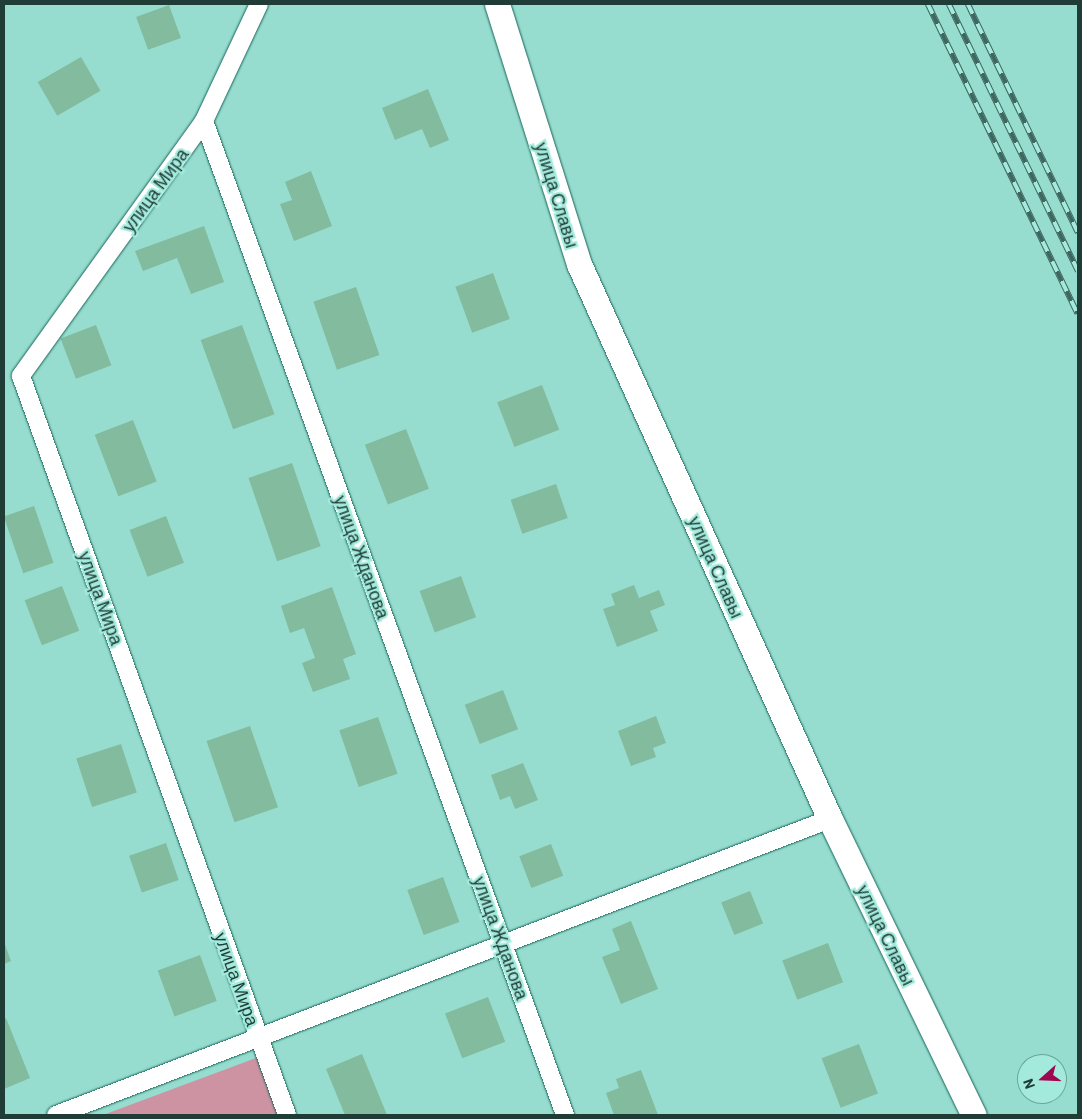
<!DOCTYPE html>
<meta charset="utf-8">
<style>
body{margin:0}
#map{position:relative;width:1082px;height:1119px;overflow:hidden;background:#96ddcf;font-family:Barlow,sans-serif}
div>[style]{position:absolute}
.green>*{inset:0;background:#cd93a3}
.building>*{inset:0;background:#82bb9d;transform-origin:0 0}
.roads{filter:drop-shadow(0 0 1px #186459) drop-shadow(0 0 1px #186459)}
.street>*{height:18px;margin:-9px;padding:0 9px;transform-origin:9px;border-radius:9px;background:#fff}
.secondary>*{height:25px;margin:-12.5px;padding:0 12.5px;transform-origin:12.5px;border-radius:12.5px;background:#fff}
.rail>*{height:5.5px;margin-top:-2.75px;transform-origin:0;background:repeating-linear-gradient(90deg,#a3eadc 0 11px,#3f6760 0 22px);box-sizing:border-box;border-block:1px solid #3f6760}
span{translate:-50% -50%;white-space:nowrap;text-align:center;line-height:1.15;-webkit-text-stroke:4.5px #a3eadc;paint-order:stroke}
.street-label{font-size:18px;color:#1f3c37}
.frame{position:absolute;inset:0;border:5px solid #1f3c37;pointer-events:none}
.north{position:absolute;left:1017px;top:1054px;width:50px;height:50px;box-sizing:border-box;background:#a3eadc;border:1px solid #6ea49a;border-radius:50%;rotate:250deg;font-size:14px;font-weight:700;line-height:20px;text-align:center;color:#1f3c37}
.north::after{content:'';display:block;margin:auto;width:18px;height:22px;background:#9e0750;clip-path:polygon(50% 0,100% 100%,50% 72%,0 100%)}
</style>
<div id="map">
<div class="green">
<i style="clip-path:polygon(264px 1055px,287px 1115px,103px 1115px)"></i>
</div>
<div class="building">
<i style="left:169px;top:5px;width:35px;height:35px;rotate:70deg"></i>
<i style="left:81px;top:57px;width:39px;height:50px;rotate:60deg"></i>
<i style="clip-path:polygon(428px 89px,449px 140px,430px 148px,422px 129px,395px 140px,382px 108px)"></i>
<i style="clip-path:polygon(311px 171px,332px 226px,294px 241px,280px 204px,292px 200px,285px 182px)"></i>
<i style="clip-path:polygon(204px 226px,224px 282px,191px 294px,177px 258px,143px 271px,135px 251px)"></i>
<i style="left:493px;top:273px;width:49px;height:40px;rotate:70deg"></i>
<i style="left:356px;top:287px;width:72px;height:45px;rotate:71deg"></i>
<i style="left:96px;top:325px;width:43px;height:38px;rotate:69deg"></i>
<i style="left:242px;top:325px;width:95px;height:44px;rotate:70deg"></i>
<i style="left:542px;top:385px;width:48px;height:48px;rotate:69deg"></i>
<i style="left:133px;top:420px;width:66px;height:41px;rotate:69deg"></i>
<i style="left:406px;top:429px;width:64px;height:44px;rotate:69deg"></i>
<i style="left:292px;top:463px;width:88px;height:46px;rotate:71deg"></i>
<i style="left:556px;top:484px;width:36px;height:48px;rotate:71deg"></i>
<i style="left:34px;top:506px;width:60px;height:32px;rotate:71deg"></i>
<i style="left:166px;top:516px;width:50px;height:39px;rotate:69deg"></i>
<i style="left:461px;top:576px;width:44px;height:44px;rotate:70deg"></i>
<i style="clip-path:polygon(634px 585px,639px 598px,659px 590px,665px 605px,650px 611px,658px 631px,617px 647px,603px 609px,615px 605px,611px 594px)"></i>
<i style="left:62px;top:586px;width:48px;height:40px;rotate:69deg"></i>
<i style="clip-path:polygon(332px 587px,356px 654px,343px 659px,350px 679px,313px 692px,302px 663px,315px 658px,304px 628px,290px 633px,281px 606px)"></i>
<i style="left:503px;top:690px;width:42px;height:41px;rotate:69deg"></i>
<i style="clip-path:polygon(656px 716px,666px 743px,653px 748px,656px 757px,631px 766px,618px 731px)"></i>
<i style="left:378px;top:717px;width:60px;height:41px;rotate:71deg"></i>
<i style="left:250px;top:726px;width:86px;height:46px;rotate:71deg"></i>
<i style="left:121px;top:744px;width:51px;height:47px;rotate:72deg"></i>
<i style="clip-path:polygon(523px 763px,538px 800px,515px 809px,510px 796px,500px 800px,491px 775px)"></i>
<i style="left:166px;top:843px;width:39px;height:39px;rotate:71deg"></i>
<i style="left:551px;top:844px;width:34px;height:34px;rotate:69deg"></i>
<i style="left:443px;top:877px;width:48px;height:38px;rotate:70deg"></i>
<i style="left:750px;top:891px;width:35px;height:31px;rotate:68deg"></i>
<i style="clip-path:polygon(631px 921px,658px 989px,621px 1004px,602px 957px,620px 950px,612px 929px)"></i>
<i style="clip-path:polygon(4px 942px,11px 961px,4px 964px)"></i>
<i style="left:828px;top:943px;width:42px;height:49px;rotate:69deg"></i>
<i style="left:200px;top:955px;width:49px;height:45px;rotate:70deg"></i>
<i style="left:488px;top:997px;width:48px;height:46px;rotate:69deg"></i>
<i style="clip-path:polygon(6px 1018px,30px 1078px,4px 1089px,4px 1019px)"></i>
<i style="left:859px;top:1044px;width:53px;height:40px;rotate:69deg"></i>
<i style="clip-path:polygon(362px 1054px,387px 1115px,345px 1115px,326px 1069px)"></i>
<i style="clip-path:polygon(641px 1070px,658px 1115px,614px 1115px,606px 1093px,619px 1088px,616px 1079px)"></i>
</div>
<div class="roads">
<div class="street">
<i style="left:259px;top:4px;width:129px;rotate:115.2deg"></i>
<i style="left:204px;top:121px;width:1058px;rotate:70.04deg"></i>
<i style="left:204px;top:121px;width:314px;rotate:125.7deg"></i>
<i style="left:21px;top:376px;width:785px;rotate:70.2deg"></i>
<i style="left:56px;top:1115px;width:829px;rotate:-20.93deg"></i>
</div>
<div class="secondary">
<i style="left:497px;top:4px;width:273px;rotate:72.5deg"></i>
<i style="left:579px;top:264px;width:609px;rotate:65.67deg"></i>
<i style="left:830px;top:819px;width:329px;rotate:64.1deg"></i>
</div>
</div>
<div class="rail">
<i style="left:928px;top:4px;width:344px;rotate:64.2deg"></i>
<i style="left:949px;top:4px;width:297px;rotate:64.2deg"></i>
<i style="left:968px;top:4px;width:254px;rotate:64.3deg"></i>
</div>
<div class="street-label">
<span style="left:155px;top:190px;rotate:-54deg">улица Мира</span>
<span style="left:557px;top:195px;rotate:73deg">улица Славы</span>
<span style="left:362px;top:557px;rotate:70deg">улица Жданова</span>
<span style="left:716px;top:567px;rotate:66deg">улица Славы</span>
<span style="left:101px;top:598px;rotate:70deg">улица Мира</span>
<span style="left:886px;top:935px;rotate:64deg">улица Славы</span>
<span style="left:501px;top:938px;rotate:70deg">улица Жданова</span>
<span style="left:237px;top:979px;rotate:70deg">улица Мира</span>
</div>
<div class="frame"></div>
<div class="north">N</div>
</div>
